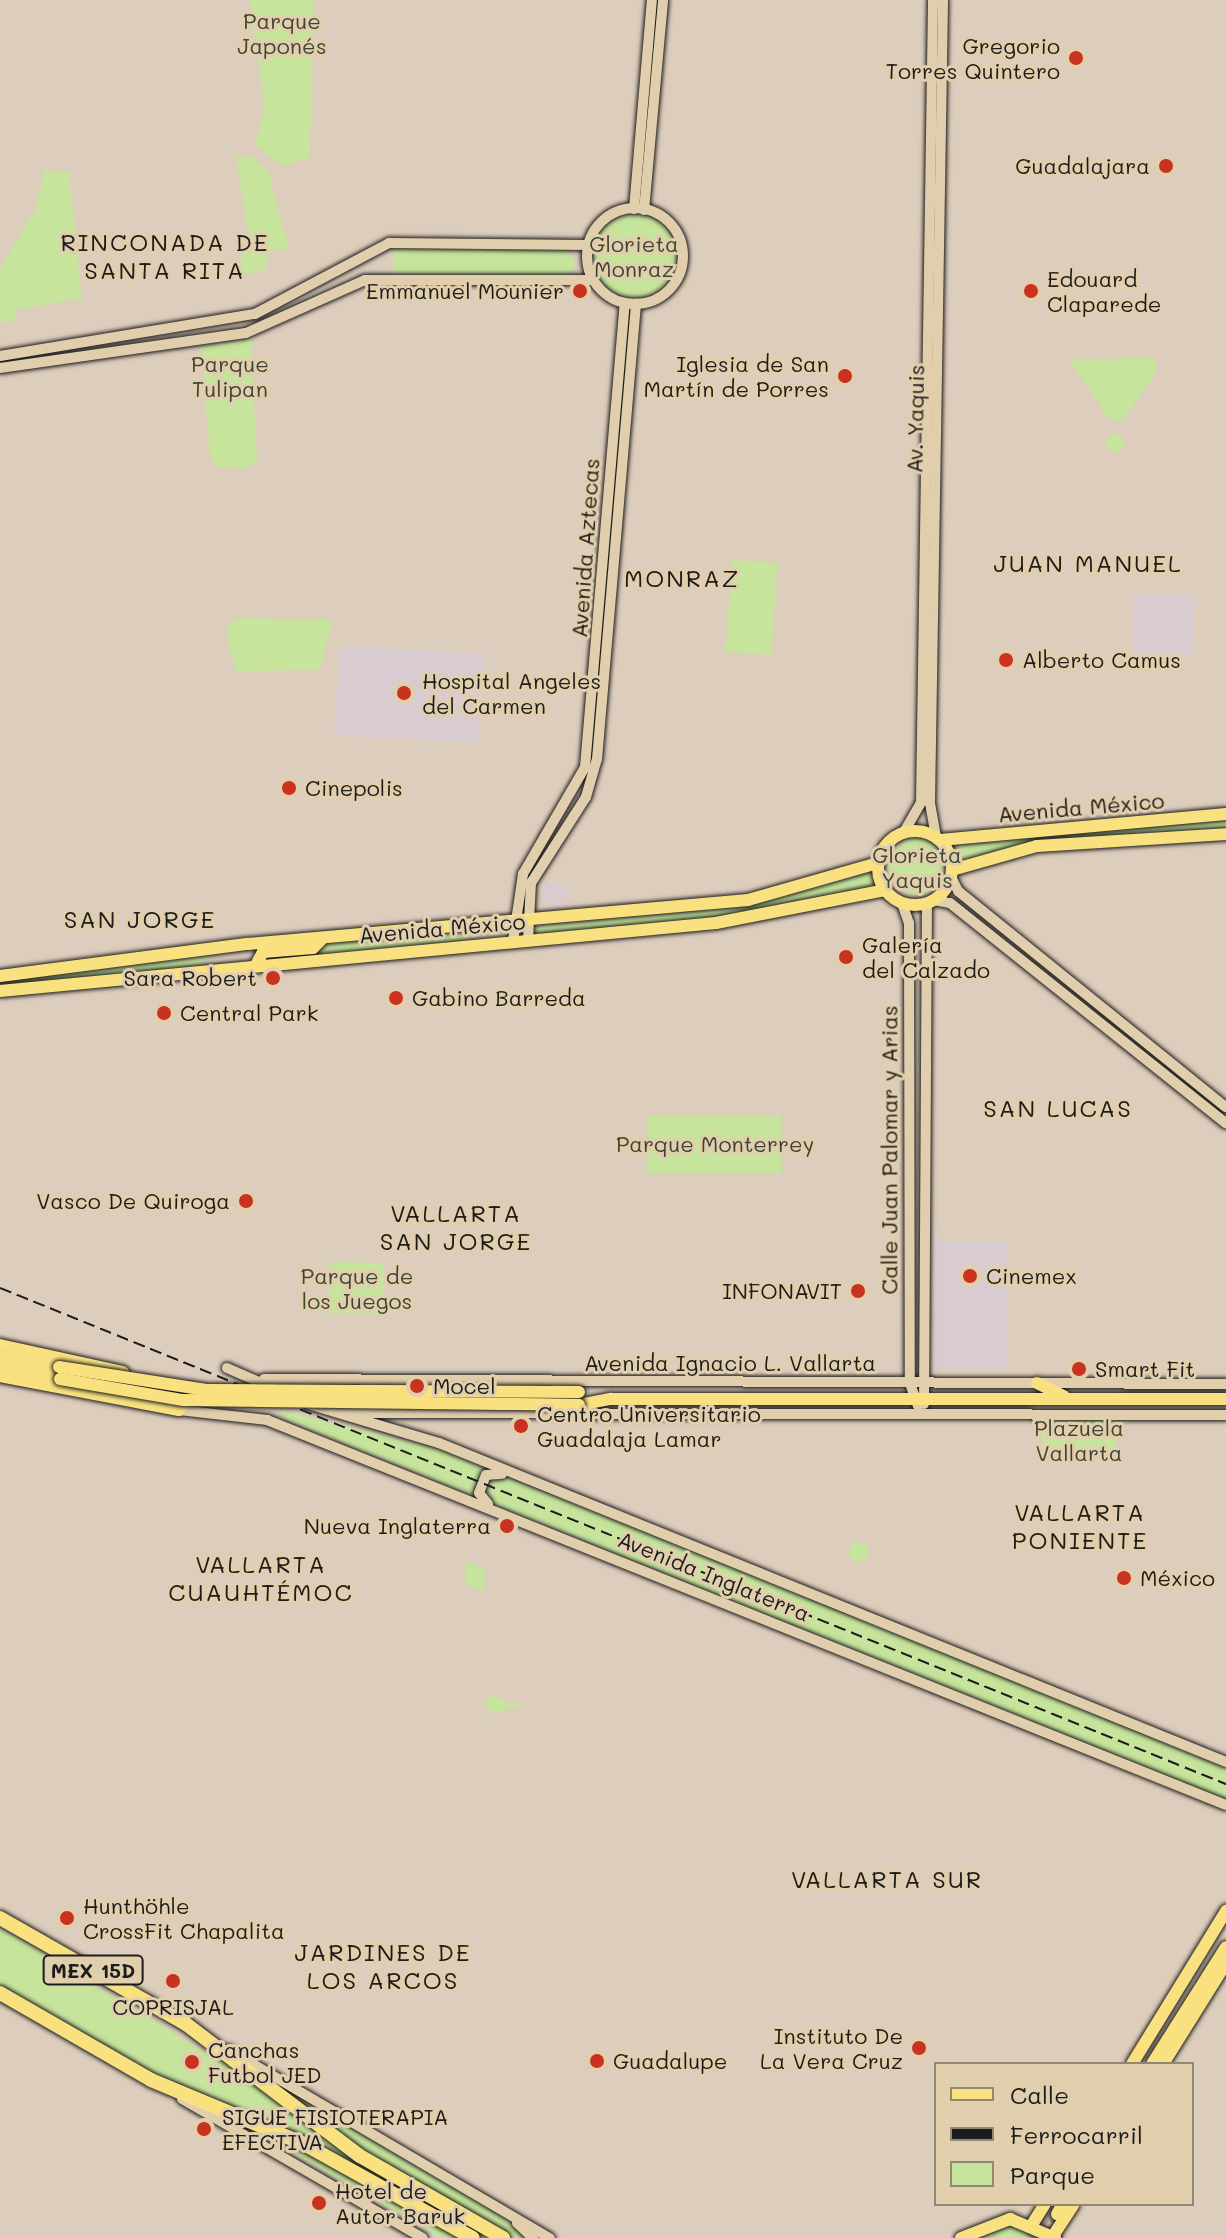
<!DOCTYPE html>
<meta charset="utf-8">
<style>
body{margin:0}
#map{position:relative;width:1226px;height:2238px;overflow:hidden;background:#ddcdbc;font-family:Mali,sans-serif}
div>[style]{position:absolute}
.built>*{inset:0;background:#d8ccd0;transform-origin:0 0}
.round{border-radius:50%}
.green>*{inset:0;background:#c6e49c;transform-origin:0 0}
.major-tunnel>*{height:12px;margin-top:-6px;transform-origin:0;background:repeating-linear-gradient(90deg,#b6aa9c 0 12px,transparent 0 18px)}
.roads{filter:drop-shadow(0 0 2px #1c1c1c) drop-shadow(0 0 2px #1c1c1c)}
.minor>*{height:10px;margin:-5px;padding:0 5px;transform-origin:5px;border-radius:5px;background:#e1ceac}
.minor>.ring{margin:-5px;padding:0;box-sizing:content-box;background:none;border:10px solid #e1ceac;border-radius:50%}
.major>*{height:12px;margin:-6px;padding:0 6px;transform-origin:6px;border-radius:6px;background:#fae180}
.major>.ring{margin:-6px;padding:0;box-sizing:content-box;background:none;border:12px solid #fae180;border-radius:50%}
.highway>*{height:14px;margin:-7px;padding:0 7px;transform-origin:7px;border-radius:7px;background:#fae180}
.rail>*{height:2px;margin-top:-1px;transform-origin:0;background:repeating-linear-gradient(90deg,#1c1c1c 0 12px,transparent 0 18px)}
.bridges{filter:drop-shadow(0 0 2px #1c1c1c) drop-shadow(0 0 2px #1c1c1c)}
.major-bridge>*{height:12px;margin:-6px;padding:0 6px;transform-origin:6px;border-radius:6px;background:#fae180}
.dots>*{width:22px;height:22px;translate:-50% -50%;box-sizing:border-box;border:4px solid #e1ceac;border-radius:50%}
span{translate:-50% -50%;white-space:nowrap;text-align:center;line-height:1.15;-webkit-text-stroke:6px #e1ceac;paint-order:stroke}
.shield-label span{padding:2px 6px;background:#e1ceac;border:2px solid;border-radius:6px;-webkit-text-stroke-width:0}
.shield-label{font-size:20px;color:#1c1c1c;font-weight:700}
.park-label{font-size:22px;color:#3e4436}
.poi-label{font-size:22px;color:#1c1c1c}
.right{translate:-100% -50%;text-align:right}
.left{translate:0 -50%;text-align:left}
.street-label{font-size:22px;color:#1c1c1c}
.neighbourhood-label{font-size:24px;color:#1c1c1c;letter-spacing:2px}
.legend{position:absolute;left:934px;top:2062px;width:260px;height:144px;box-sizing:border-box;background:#e1ceac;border:2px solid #928772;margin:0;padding:10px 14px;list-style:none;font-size:24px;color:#1c1c1c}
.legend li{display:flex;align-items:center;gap:16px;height:40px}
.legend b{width:40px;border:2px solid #928772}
</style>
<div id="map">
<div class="built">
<i style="left:1193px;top:596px;width:57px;height:60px;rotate:90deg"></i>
<i style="left:339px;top:646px;width:145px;height:89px;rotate:3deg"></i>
<i class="round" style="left:543px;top:882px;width:24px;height:24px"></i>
<i style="left:1008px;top:1241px;width:129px;height:75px;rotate:90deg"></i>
</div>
<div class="green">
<i style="clip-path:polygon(249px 0,313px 0,310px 158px,280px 166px,255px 145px,265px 105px)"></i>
<i style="clip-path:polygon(236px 156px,253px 157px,268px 170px,289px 248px,267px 251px,268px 268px,236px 278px,248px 234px)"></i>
<i style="clip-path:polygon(44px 171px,69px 172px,82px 298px,16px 310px,16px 320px,0 323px,0 269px,36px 208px)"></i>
<i class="round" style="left:592px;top:214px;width:84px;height:84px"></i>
<i style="clip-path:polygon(393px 246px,567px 248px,577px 267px,565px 276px,393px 273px)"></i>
<i style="clip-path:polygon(251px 338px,257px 460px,249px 467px,218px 467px,210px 458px,201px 348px)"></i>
<i style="clip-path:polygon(1156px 358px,1156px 373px,1122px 420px,1109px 419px,1069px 359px)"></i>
<i class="round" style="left:1106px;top:434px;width:18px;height:18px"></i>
<i style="left:732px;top:560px;width:46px;height:92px;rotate:4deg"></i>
<i style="clip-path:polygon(237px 618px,332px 620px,320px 670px,236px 671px,226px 630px)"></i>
<i style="clip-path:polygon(1226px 817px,1226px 832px,1010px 849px,958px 862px,954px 848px,1028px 832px)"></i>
<i class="round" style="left:888px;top:839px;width:56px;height:56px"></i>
<i style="clip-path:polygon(870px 872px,873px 886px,753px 914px,534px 938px,533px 928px,707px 908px)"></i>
<i style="clip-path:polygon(502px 931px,444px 943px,263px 961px,323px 943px)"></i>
<i style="clip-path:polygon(210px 950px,206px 960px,177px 971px,0 990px,0 979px)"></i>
<i style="left:781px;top:1115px;width:58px;height:133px;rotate:90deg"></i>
<i style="left:329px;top:1262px;width:55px;height:51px;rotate:1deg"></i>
<i style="clip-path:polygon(279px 1410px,439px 1449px,1226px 1767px,1226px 1800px,287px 1420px)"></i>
<i style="clip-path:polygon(1032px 1420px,1032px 1418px,1127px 1420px,1111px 1451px,1078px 1462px,1048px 1451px)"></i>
<i class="round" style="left:849px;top:1542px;width:20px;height:20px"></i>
<i style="clip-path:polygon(465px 1560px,486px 1571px,484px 1592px,466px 1584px)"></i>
<i style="clip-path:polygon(493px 1694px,507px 1703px,531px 1703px,490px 1714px,484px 1702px)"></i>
<i style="clip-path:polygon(0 1928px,333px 2129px,293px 2094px,540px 2238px,441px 2238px,256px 2132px,317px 2156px,161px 2079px,0 1986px)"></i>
<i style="clip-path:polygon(1011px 2226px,1043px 2238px,972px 2238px,996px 2227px)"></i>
</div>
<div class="major-tunnel">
<i style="left:1031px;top:2238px;width:33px;rotate:-57deg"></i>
<i style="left:1042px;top:2238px;width:28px;rotate:-58deg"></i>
</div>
<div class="roads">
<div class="minor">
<i class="ring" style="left:587px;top:208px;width:86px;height:86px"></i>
<i style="left:634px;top:209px;width:210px;rotate:-85.1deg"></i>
<i style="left:644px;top:210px;width:211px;rotate:-84.8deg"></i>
<i style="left:0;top:356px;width:258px;rotate:-9.4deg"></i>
<i style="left:255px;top:314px;width:152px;rotate:-27.9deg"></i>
<i style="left:389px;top:243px;width:199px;rotate:0.6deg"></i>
<i style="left:0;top:368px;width:248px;rotate:-8.1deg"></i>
<i style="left:246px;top:333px;width:130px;rotate:-24deg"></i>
<i style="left:365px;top:280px;width:228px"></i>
<i style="left:904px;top:832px;width:34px;rotate:-60deg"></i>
<i style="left:921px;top:802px;width:802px;rotate:-89.14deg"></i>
<i style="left:936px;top:837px;width:35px;rotate:-100deg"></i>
<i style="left:930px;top:803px;width:803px;rotate:-89.07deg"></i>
<i style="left:951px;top:877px;width:16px;rotate:63deg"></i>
<i style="left:958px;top:891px;width:344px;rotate:38.9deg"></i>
<i style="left:934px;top:900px;width:16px;rotate:11deg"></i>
<i style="left:950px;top:903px;width:353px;rotate:38.6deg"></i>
<i style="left:902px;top:903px;width:21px;rotate:71deg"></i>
<i style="left:909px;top:923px;width:460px;rotate:89.9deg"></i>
<i style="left:910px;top:1383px;width:24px;rotate:71deg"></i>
<i style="left:528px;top:940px;width:57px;rotate:-87deg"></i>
<i style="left:531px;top:883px;width:102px;rotate:-57.4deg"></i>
<i style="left:586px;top:797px;width:40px;rotate:-74deg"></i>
<i style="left:597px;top:759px;width:457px;rotate:-85.1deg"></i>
<i style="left:513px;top:941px;width:68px;rotate:-81.5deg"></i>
<i style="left:523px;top:874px;width:124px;rotate:-59.9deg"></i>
<i style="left:585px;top:767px;width:466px;rotate:-85.1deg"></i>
<i style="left:227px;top:1368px;width:52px;rotate:23.6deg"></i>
<i style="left:264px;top:1379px;width:962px;rotate:0.3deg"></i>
<i style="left:339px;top:1403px;width:32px;rotate:18deg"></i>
<i style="left:369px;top:1413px;width:857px;rotate:0.13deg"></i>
<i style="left:308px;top:1404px;width:137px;rotate:16.6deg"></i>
<i style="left:439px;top:1443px;width:849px;rotate:22.06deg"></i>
<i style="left:924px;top:1404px;width:501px;rotate:-89.66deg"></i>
<i style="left:179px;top:1410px;width:89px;rotate:6.5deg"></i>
<i style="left:267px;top:1420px;width:1033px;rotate:21.87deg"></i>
<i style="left:488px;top:1504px;width:14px;rotate:-129deg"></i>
<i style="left:479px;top:1493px;width:19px;rotate:-69deg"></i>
<i style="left:486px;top:1475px;width:16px;rotate:-4deg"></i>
<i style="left:229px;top:2050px;width:372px;rotate:30.4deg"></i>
<i style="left:182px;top:2099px;width:278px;rotate:30deg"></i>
<i style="left:517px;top:2223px;width:22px;rotate:43deg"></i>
</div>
<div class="major">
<i class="ring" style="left:878px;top:831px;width:62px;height:62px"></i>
<i style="left:940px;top:840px;width:287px;rotate:-5.2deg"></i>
<i style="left:952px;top:870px;width:88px;rotate:-15.8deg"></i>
<i style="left:1037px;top:846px;width:189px;rotate:-3.6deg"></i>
<i style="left:256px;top:965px;width:15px;rotate:-62deg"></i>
<i style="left:263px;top:952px;width:50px;rotate:-4.6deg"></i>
<i style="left:313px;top:948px;width:14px;rotate:-45deg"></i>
<i style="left:0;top:976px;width:250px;rotate:-7.4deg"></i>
<i style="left:248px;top:944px;width:502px;rotate:-5.03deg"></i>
<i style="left:748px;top:900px;width:135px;rotate:-15.9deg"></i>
<i style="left:0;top:991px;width:719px;rotate:-5.43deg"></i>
<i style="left:716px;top:923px;width:172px;rotate:-11deg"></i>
<i style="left:0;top:1345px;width:126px;rotate:12.4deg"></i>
<i style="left:0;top:1357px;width:60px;rotate:9.6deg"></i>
<i style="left:0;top:1367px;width:61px;rotate:11.3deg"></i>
<i style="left:0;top:1376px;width:182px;rotate:10.8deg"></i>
<i style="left:179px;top:1410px;width:23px;rotate:-56deg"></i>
<i style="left:1037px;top:1383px;width:30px;rotate:26deg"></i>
<i style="left:579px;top:1405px;width:33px;rotate:-11deg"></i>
<i style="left:611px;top:1399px;width:615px"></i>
<i style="left:1132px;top:2064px;width:180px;rotate:-58.4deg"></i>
<i style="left:1152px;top:2064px;width:138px;rotate:-57.7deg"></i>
<i style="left:1163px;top:2064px;width:119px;rotate:-58deg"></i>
<i style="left:1057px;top:2214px;width:12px;rotate:-59deg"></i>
<i style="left:1033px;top:2223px;width:22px;rotate:-58deg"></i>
<i style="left:1053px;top:2236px;width:38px;rotate:-57deg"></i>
<i style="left:961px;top:2238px;width:53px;rotate:-21.2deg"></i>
<i style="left:1010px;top:2219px;width:49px;rotate:22.9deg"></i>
</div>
<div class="highway">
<i style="left:0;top:1918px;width:214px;rotate:29.7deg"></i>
<i style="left:186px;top:2024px;width:218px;rotate:37.2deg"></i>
<i style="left:360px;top:2156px;width:165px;rotate:29.8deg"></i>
<i style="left:0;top:1993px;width:174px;rotate:29.9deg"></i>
<i style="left:151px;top:2080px;width:166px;rotate:22.7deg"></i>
<i style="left:304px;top:2144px;width:193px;rotate:29.1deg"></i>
</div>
</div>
<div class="rail">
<i style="left:0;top:1288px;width:1323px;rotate:22.03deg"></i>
</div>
<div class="bridges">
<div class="major-bridge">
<i style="left:59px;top:1367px;width:149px;rotate:8.9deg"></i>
<i style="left:206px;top:1390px;width:373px;rotate:0.3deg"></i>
<i style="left:60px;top:1379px;width:125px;rotate:9.7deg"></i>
<i style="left:183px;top:1400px;width:396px;rotate:0.7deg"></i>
</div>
</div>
<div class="dots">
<i style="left:1076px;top:58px;background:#c8321e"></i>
<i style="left:1166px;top:166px;background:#c8321e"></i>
<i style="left:580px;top:291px;background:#c8321e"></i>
<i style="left:1031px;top:291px;background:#c8321e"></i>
<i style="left:845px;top:376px;background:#c8321e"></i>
<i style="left:1006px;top:660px;background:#c8321e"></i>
<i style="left:404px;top:693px;background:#c8321e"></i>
<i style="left:289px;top:788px;background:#c8321e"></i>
<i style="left:846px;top:957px;background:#c8321e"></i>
<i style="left:273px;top:978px;background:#c8321e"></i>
<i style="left:396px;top:998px;background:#c8321e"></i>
<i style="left:164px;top:1013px;background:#c8321e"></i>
<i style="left:246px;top:1201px;background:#c8321e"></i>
<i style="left:970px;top:1276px;background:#c8321e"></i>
<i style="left:858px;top:1291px;background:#c8321e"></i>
<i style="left:1079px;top:1369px;background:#c8321e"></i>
<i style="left:417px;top:1386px;background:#c8321e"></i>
<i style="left:521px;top:1426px;background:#c8321e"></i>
<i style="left:507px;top:1526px;background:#c8321e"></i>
<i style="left:1124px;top:1578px;background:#c8321e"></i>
<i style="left:67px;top:1918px;background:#c8321e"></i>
<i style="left:173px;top:1981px;background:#c8321e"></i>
<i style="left:919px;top:2048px;background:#c8321e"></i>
<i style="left:597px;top:2061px;background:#c8321e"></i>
<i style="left:192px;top:2062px;background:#c8321e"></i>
<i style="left:204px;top:2129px;background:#c8321e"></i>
<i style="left:319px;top:2203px;background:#c8321e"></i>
</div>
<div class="shield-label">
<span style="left:93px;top:1970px">MEX 15D</span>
</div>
<div class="park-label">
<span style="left:282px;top:33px">Parque<br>Japonés</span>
<span style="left:634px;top:256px">Glorieta<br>Monraz</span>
<span style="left:230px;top:376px">Parque<br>Tulipan</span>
<span style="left:917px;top:867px">Glorieta<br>Yaquis</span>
<span style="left:715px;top:1144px">Parque Monterrey</span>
<span style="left:357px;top:1288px">Parque de<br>los Juegos</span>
<span style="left:1079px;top:1440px">Plazuela<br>Vallarta</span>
</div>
<div class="poi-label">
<span class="right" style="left:1060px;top:58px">Gregorio<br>Torres Quintero</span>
<span class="right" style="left:1150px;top:166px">Guadalajara</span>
<span class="left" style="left:1047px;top:291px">Edouard<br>Claparede</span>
<span class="right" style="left:564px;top:291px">Emmanuel Mounier</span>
<span class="right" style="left:829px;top:376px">Iglesia de San<br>Martín de Porres</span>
<span class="left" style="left:1022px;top:660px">Alberto Camus</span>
<span class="left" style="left:422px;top:693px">Hospital Angeles<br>del Carmen</span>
<span class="left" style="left:305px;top:788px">Cinepolis</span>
<span class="left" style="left:862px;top:957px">Galería<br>del Calzado</span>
<span class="right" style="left:257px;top:978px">Sara Robert</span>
<span class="left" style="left:412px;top:998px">Gabino Barreda</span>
<span class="left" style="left:180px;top:1013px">Central Park</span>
<span class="right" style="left:230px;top:1201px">Vasco De Quiroga</span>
<span class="left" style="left:986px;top:1276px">Cinemex</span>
<span class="right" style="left:842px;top:1291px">INFONAVIT</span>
<span class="left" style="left:1095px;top:1369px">Smart Fit</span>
<span class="left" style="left:433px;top:1386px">Mocel</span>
<span class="left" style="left:537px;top:1426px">Centro Universitario<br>Guadalaja Lamar</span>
<span class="right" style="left:491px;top:1526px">Nueva Inglaterra</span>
<span class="left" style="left:1140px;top:1578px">México</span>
<span class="left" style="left:83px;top:1918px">Hunthöhle<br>CrossFit Chapalita</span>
<span style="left:173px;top:2007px">COPRISJAL</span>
<span class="right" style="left:903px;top:2048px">Instituto De<br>La Vera Cruz</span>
<span class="left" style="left:208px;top:2062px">Canchas<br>Futbol JED</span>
<span class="left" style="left:613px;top:2061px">Guadalupe</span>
<span class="left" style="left:222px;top:2129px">SIGUE FISIOTERAPIA<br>EFECTIVA</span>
<span class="left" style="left:335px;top:2203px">Hotel de<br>Autor Baruk</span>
</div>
<div class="street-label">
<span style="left:915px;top:419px;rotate:-89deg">Av. Yaquis</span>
<span style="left:585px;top:548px;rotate:-86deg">Avenida Aztecas</span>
<span style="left:1081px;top:807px;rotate:-5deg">Avenida México</span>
<span style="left:442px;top:928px;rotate:-5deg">Avenida México</span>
<span style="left:889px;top:1150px;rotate:-90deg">Calle Juan Palomar y Arias</span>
<span style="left:730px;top:1363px">Avenida Ignacio L. Vallarta</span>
<span style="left:714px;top:1576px;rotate:22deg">Avenida Inglaterra</span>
</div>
<div class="neighbourhood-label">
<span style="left:165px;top:256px">RINCONADA DE<br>SANTA RITA</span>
<span style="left:1088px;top:563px">JUAN MANUEL</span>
<span style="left:682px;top:578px">MONRAZ</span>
<span style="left:140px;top:919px">SAN JORGE</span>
<span style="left:1058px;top:1108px">SAN LUCAS</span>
<span style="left:456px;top:1227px">VALLARTA<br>SAN JORGE</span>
<span style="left:1080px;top:1526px">VALLARTA<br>PONIENTE</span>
<span style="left:261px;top:1578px">VALLARTA<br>CUAUHTÉMOC</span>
<span style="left:887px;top:1879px">VALLARTA SUR</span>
<span style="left:383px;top:1966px">JARDINES DE<br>LOS ARCOS</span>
</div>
<ul class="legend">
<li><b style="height:10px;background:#fae180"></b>Calle</li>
<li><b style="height:10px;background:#1c1c1c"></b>Ferrocarril</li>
<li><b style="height:22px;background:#c6e49c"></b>Parque</li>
</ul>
</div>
